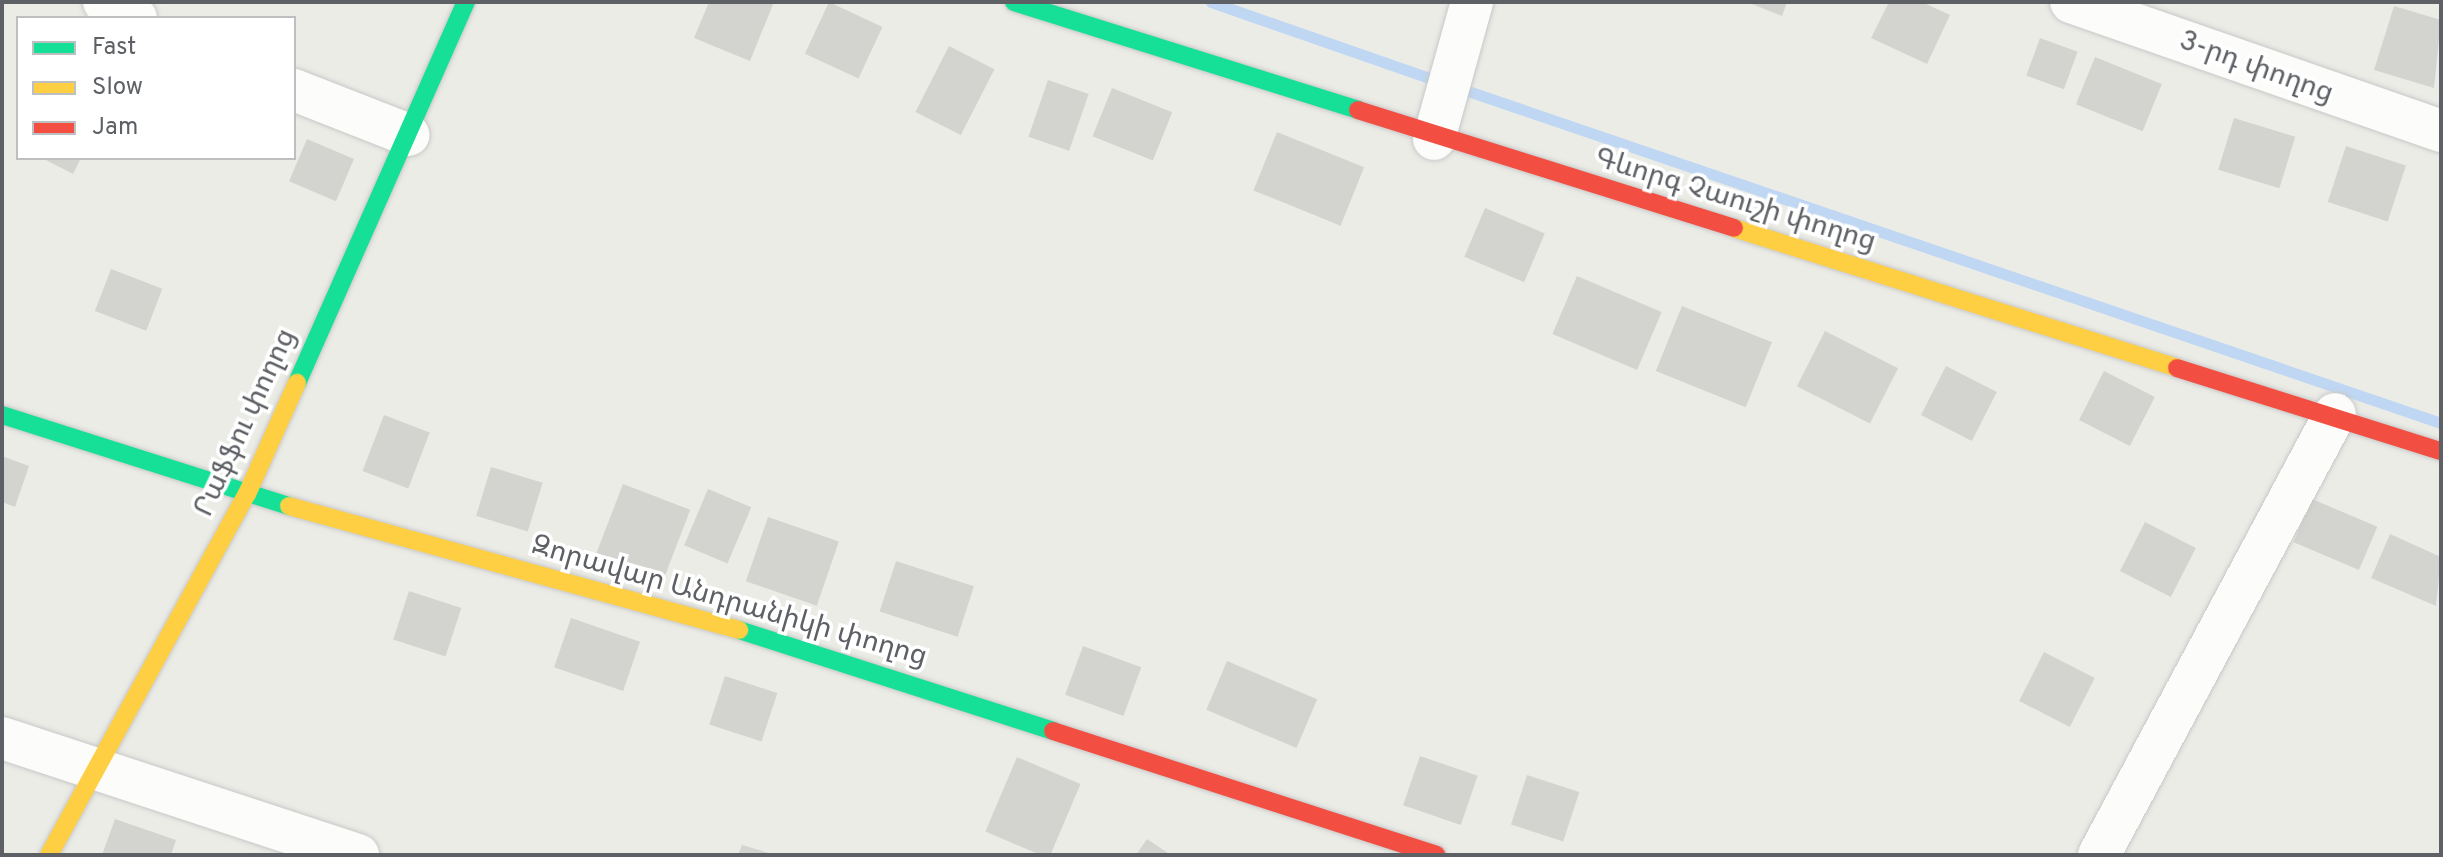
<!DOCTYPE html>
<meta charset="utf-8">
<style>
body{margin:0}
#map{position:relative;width:2443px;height:857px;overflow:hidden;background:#ecece7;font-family:Overpass,"Noto Sans Armenian",sans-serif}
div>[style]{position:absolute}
.stream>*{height:11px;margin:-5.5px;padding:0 5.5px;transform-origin:5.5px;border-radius:5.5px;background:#bfd7f3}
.building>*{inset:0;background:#d3d3d0;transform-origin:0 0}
.roads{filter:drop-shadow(0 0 2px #c8c8c8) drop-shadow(0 0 2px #c8c8c8)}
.street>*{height:42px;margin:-21px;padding:0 21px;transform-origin:21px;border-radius:21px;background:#fcfcfb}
.fast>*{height:18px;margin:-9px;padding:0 9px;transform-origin:9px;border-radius:9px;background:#16e098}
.slow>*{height:18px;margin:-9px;padding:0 9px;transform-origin:9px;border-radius:9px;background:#ffcf43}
.jam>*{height:18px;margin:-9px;padding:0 9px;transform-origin:9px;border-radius:9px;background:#f24e42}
span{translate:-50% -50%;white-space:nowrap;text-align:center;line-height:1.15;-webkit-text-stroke:7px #fff;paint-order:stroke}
.street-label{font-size:28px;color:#5d6064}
.frame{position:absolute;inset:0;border:4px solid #5d6064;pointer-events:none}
.legend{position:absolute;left:16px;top:16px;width:280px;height:144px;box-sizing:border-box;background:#fff;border:2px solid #bebfc1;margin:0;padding:10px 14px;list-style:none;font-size:24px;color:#5d6064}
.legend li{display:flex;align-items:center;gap:16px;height:40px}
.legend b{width:40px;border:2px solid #bebfc1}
</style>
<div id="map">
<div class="stream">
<i style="left:1211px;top:2px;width:244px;rotate:19.2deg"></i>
<i style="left:1465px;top:90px;width:1031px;rotate:18.84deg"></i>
</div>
<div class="building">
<i style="clip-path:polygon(709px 2px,774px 2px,750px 61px,694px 38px)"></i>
<i style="left:829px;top:2px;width:59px;height:57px;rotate:25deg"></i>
<i style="clip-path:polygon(1747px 2px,1787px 2px,1782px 16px)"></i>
<i style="clip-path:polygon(1889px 2px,1922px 2px,1950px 15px,1927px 64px,1871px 38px)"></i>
<i style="clip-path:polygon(2394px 6px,2441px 20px,2434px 88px,2374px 70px)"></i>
<i style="left:2040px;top:38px;width:40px;height:40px;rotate:20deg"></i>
<i style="left:949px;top:46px;width:51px;height:74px;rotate:27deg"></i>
<i style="left:2095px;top:57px;width:72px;height:51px;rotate:22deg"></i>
<i style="left:1048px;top:80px;width:43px;height:60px;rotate:19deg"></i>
<i style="left:1112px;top:88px;width:65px;height:52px;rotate:22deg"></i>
<i style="left:2234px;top:118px;width:64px;height:54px;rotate:17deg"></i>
<i style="left:1277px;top:132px;width:94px;height:63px;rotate:22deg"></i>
<i style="left:307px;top:139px;width:51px;height:46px;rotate:23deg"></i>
<i style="left:2346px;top:146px;width:63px;height:59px;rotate:18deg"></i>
<i style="clip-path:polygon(42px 158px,81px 158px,73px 174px)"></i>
<i style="left:1485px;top:208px;width:65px;height:53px;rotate:23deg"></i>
<i style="left:111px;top:269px;width:55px;height:45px;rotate:21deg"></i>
<i style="left:1577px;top:276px;width:92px;height:63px;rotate:23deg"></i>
<i style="left:1682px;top:306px;width:97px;height:70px;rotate:22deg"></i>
<i style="left:1825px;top:331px;width:82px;height:62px;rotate:27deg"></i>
<i style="left:1946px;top:366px;width:57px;height:55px;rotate:27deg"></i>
<i style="left:2104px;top:371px;width:57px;height:55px;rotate:27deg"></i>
<i style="left:384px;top:415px;width:49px;height:60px;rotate:21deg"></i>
<i style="clip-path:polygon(2px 456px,29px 466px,15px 507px,2px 502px)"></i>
<i style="left:491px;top:467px;width:54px;height:51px;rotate:17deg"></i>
<i style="left:623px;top:484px;width:72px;height:74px;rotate:21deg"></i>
<i style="left:708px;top:489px;width:47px;height:61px;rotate:23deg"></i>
<i style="left:2312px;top:499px;width:71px;height:47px;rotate:23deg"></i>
<i style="left:768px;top:517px;width:75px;height:68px;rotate:19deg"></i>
<i style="left:2145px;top:522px;width:57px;height:55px;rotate:27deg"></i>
<i style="clip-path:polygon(2390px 534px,2441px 557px,2436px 606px,2371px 578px)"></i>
<i style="left:896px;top:561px;width:82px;height:53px;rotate:18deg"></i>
<i style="left:409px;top:591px;width:55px;height:51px;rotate:18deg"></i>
<i style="left:571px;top:618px;width:73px;height:52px;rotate:19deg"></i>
<i style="left:1083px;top:646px;width:62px;height:52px;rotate:20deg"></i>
<i style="left:2044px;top:652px;width:57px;height:55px;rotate:27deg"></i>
<i style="left:1227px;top:661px;width:98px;height:53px;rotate:23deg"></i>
<i style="left:725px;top:676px;width:55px;height:51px;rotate:18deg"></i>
<i style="left:1420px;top:756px;width:61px;height:52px;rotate:19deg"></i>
<i style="left:1017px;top:757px;width:69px;height:81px;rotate:23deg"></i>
<i style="left:1527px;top:775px;width:55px;height:52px;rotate:18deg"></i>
<i style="clip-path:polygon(115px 819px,176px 840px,171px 855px,102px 855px)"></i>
<i style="clip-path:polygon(1147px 839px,1171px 855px,1136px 855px)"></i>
<i style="clip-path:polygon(742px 845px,772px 854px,772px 855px,738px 855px)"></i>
</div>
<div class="roads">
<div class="street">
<i style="left:104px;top:2px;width:36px;rotate:27deg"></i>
<i style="left:2071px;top:2px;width:392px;rotate:19.2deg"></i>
<i style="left:294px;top:90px;width:123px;rotate:21.4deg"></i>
<i style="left:1434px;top:139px;width:142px;rotate:-74.5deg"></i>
<i style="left:2px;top:738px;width:375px;rotate:18.2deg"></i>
<i style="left:2099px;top:855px;width:500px;rotate:-61.85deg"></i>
</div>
<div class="fast">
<i style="left:1014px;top:2px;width:361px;rotate:17.4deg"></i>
<i style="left:297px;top:383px;width:417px;rotate:-66.1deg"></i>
<i style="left:2px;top:415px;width:301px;rotate:17.6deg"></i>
<i style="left:739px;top:630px;width:330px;rotate:17.8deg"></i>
</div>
<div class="slow">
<i style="left:1734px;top:228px;width:465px;rotate:17.5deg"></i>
<i style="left:289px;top:506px;width:467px;rotate:15.4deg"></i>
<i style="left:49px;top:855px;width:412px;rotate:-61.3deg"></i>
<i style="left:247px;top:494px;width:122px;rotate:-65.8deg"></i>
</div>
<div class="jam">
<i style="left:1358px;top:110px;width:394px;rotate:17.4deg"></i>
<i style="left:2177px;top:368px;width:277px;rotate:17.5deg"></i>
<i style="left:1053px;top:731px;width:403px;rotate:17.9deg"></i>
</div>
</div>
<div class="street-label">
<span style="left:2256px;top:68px;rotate:20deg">3-րդ փողոց</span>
<span style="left:1735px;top:201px;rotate:17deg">Գևորգ Չաուշի փողոց</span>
<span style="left:246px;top:423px;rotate:-65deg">Րաֆֆու փողոց</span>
<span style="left:729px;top:602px;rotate:16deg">Զորավար Անդրանիկի փողոց</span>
</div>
<div class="frame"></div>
<ul class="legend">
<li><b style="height:10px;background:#16e098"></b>Fast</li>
<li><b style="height:10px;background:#ffcf43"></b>Slow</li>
<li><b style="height:10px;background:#f24e42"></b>Jam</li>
</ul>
</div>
